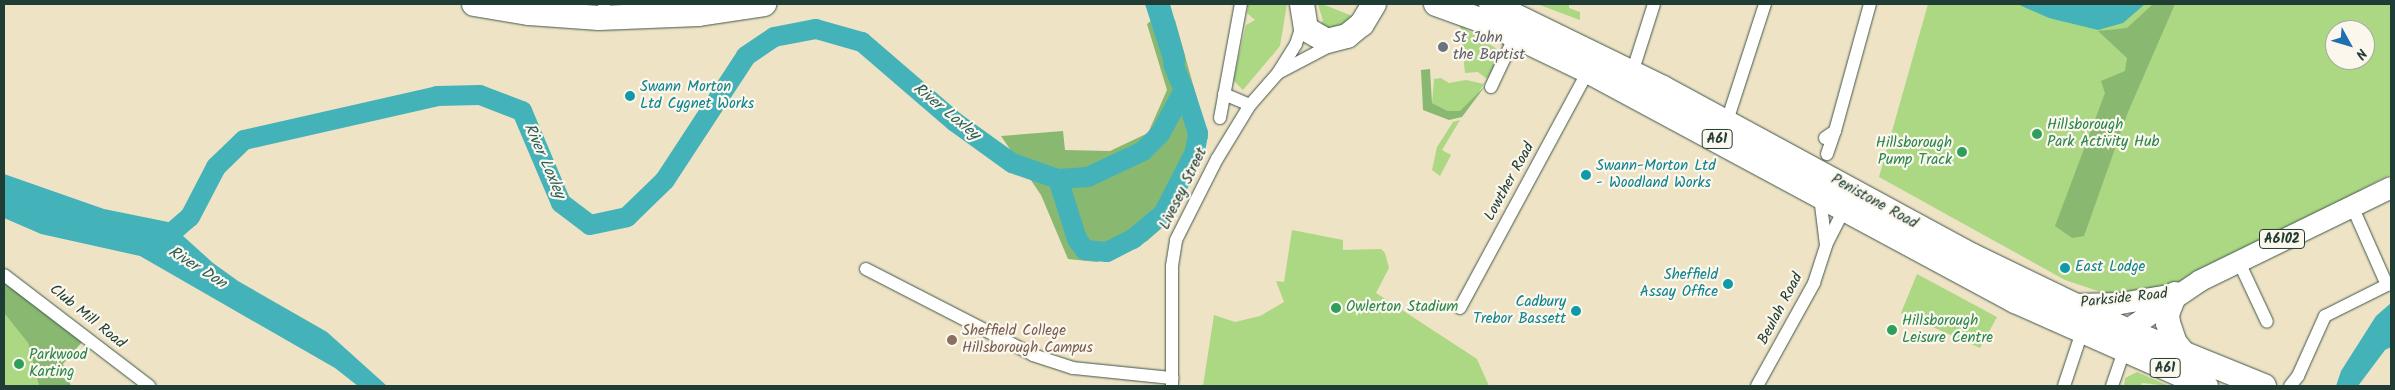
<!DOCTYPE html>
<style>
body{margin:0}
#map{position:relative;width:2395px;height:390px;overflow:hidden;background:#efe3c5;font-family:Kalam,sans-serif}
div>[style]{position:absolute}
.green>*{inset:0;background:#acd783}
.forest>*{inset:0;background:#89b871}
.water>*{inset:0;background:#43b3b9}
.river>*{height:20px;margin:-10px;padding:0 10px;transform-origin:10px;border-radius:10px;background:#43b3b9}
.roads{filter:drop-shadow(0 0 1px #3e564a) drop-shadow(0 0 1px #3e564a)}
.street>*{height:12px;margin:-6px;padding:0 6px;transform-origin:6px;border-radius:6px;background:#fff}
.primary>*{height:21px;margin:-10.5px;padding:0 10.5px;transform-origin:10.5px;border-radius:10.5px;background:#fff}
.highway>*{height:24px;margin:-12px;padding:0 12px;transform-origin:12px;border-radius:12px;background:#fff}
.dots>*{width:14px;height:14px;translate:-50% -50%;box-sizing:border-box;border:2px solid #fbf7ec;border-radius:50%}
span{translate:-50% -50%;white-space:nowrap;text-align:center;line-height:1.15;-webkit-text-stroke:4.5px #fbf7ec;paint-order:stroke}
.shield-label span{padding:1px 4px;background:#fbf7ec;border:1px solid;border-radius:4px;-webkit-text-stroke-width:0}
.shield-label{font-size:14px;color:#1f3d34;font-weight:700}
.worship-label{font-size:15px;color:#5b616d}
.left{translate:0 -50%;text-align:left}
.culture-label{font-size:15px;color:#0d838f}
.right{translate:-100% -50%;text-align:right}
.leisure-label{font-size:15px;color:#27864d}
.street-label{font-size:15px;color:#1f3d34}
.education-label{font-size:15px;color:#785e54}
.water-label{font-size:16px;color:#2a605c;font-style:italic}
.frame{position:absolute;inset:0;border:5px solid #1f3d34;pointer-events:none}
.north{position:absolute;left:2325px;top:20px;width:50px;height:50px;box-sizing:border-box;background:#fbf7ec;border:1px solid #a3ada2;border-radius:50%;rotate:129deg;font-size:14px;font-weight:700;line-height:20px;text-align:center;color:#1f3d34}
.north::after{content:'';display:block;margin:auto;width:18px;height:22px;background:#1f6fb2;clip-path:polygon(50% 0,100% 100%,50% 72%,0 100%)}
</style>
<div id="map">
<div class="green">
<i style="clip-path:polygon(1244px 4px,1287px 4px,1280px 46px,1243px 90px,1234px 81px,1234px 77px,1246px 25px,1255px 20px,1247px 13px,1248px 7px)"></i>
<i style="clip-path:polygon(1318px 4px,1322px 4px,1355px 17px,1349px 25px,1330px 30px,1320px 25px,1323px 21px)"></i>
<i style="clip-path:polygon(1537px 4px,1569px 4px,1569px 8px,1580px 12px,1580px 20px)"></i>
<i style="clip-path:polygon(evenodd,1928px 4px,2391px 4px,2391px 174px,2143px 306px,2065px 280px,1879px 177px,1928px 4px,2335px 30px,2365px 30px,2365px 60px,2335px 60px,2335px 30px)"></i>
<i style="clip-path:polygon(1460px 25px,1500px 51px,1501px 54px,1487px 79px,1478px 72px,1465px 73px)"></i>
<i style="clip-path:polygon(1441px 78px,1449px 83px,1466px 80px,1484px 84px,1474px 100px,1460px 111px,1448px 111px,1432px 103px,1434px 79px)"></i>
<i style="clip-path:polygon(1460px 120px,1442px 150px,1451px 155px,1440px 176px,1432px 170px,1437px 147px,1453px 122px)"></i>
<i style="clip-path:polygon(1292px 230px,1343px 240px,1343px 250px,1381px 249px,1385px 253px,1389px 268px,1376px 293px,1477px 359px,1489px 386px,1203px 386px,1214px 315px,1235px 322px,1260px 316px,1284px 302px,1276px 281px,1284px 282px)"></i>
<i style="clip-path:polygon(1917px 274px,1997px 317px,1980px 348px,1901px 313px)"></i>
<i style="clip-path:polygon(4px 313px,28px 343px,39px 386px,4px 386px)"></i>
<i style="clip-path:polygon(2137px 372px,2169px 386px,2142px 383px,2140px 386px,2124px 385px,2125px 378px)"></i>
</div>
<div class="forest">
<i style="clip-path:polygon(2153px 4px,2175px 4px,2128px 112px,2084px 236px,2072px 238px,2055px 226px,2105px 93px,2101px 81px,2125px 71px,2127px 58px,2098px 31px,2127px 28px)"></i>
<i style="clip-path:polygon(1163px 11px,1175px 20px,1208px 138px,1174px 217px,1147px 241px,1097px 262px,1068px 259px,1041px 195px,1001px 136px,1063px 131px,1065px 150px,1110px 151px,1148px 133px,1167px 90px,1147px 24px)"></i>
<i style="clip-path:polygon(1430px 69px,1432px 103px,1448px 111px,1460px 111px,1486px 85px,1462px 117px,1449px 120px,1423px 110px,1421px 70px)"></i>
<i style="clip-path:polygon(4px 283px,37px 304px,82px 342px,63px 364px,71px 386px,39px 386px,28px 343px,4px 313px)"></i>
</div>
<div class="water">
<i style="clip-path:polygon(1145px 4px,1170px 4px,1185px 56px,1184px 90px,1169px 79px)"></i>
<i style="clip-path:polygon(2017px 4px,2145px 4px,2123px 23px,2098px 30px,2049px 18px)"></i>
<i style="clip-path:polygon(4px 174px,104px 209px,183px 225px,187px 228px,182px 235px,213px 263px,238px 281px,327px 332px,387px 386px,358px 386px,335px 368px,140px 256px,41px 234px,4px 218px)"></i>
<i style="clip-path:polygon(2391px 303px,2391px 347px,2385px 350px,2358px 386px,2336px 386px,2341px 371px,2376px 316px)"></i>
</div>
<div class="river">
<i style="left:1058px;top:179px;width:63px;rotate:72.4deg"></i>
<i style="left:1077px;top:239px;width:14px;rotate:54deg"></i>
<i style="left:1085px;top:250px;width:22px;rotate:5deg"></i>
<i style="left:1107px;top:252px;width:29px;rotate:-27deg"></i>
<i style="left:1133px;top:239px;width:39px;rotate:-40deg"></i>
<i style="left:1163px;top:214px;width:70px;rotate:-62.7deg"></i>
<i style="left:1195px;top:152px;width:19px;rotate:-81deg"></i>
<i style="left:1198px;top:133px;width:45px;rotate:-108deg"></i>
<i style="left:162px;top:241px;width:37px;rotate:-41deg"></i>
<i style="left:190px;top:217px;width:56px;rotate:-62.5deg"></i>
<i style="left:216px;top:167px;width:39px;rotate:-44deg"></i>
<i style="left:244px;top:140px;width:198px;rotate:-12.8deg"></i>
<i style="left:437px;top:96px;width:43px;rotate:-1.3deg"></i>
<i style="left:480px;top:95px;width:45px;rotate:20.9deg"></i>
<i style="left:522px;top:111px;width:100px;rotate:67deg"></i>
<i style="left:561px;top:203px;width:36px;rotate:37deg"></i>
<i style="left:590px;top:225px;width:38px;rotate:-12deg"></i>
<i style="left:627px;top:217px;width:53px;rotate:-44.2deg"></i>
<i style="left:665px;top:180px;width:148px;rotate:-56.8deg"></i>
<i style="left:746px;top:56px;width:34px;rotate:-34deg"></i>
<i style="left:774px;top:37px;width:43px;rotate:-10.8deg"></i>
<i style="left:816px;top:29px;width:48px;rotate:15.8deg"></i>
<i style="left:862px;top:42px;width:123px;rotate:40.7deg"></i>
<i style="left:955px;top:122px;width:70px;rotate:35.7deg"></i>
<i style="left:1012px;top:163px;width:49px;rotate:19.2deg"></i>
<i style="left:1058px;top:179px;width:30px;rotate:-4deg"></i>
<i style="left:1088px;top:177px;width:61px;rotate:-25.3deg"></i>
<i style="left:1143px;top:151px;width:24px;rotate:-45deg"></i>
<i style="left:1160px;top:134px;width:50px;rotate:-61.4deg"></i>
<i style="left:1184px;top:90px;width:28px;rotate:-113deg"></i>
</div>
<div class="roads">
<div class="street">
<i style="left:604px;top:5px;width:1px;rotate:-90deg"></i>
<i style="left:1278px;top:73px;width:64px;rotate:-27.8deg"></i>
<i style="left:1632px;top:73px;width:72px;rotate:-72.3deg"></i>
<i style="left:1491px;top:87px;width:56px;rotate:-64.8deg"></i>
<i style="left:1224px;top:94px;width:28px;rotate:23deg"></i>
<i style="left:1220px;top:118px;width:116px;rotate:-79.6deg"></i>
<i style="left:1727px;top:121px;width:123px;rotate:-72deg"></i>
<i style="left:1825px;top:138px;width:12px;rotate:-35deg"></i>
<i style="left:1835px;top:131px;width:132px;rotate:-74.6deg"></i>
<i style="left:1827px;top:154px;width:24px;rotate:-71deg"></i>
<i style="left:1820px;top:197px;width:48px;rotate:82.9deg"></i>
<i style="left:2238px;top:260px;width:68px;rotate:64.9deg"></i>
<i style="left:866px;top:269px;width:188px;rotate:27.2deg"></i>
<i style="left:1033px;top:355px;width:42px;rotate:18deg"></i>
<i style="left:1073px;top:368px;width:100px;rotate:5.8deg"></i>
<i style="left:4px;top:275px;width:183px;rotate:37.4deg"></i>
<i style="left:1460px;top:308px;width:269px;rotate:-61.6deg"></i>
<i style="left:1172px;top:386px;width:120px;rotate:-90deg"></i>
<i style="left:1172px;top:266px;width:26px;rotate:-81deg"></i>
<i style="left:1176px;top:240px;width:91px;rotate:-63.2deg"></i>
<i style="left:1217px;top:159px;width:63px;rotate:-58.6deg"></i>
<i style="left:1250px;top:105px;width:43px;rotate:-48.8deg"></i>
<i style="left:1278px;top:73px;width:34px;rotate:-58deg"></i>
<i style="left:1296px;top:44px;width:22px;rotate:-72deg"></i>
<i style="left:1757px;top:386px;width:118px;rotate:-61deg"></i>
<i style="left:1814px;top:283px;width:40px;rotate:-72deg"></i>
<i style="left:1826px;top:245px;width:39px;rotate:-63deg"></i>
<i style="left:2064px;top:386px;width:57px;rotate:-71.6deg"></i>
<i style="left:2112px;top:386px;width:37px;rotate:-71deg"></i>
<i style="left:2290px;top:386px;width:13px;rotate:-51deg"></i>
<i style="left:2298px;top:376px;width:66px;rotate:-65.8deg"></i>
<i style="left:2325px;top:316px;width:69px;rotate:-26.6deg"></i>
<i style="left:2387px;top:285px;width:86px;rotate:-113.9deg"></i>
</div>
<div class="primary">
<i style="left:2073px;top:304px;width:47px;rotate:-1.2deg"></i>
<i style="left:2120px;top:303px;width:56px;rotate:-9.3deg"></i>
<i style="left:2126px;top:330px;width:89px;rotate:-34deg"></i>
<i style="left:2200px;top:280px;width:212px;rotate:-26deg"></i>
</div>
<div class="highway">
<i style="left:474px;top:4px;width:56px;rotate:9.3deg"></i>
<i style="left:529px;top:13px;width:70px;rotate:4.1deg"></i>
<i style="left:599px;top:18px;width:100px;rotate:-2.3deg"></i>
<i style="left:699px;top:14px;width:66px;rotate:-8.7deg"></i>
<i style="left:1302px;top:4px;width:25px;rotate:81deg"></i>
<i style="left:1306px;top:29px;width:24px;rotate:30deg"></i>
<i style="left:1327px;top:41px;width:21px;rotate:-14deg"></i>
<i style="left:1347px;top:36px;width:19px;rotate:-39deg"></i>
<i style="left:1362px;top:24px;width:23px;rotate:-59deg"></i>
<i style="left:1436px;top:4px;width:53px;rotate:19.8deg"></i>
<i style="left:1486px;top:22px;width:113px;rotate:25.7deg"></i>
<i style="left:1588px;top:71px;width:485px;rotate:28.3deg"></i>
<i style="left:2015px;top:301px;width:209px;rotate:24deg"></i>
<i style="left:1491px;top:4px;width:191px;rotate:26deg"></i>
<i style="left:1663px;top:88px;width:353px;rotate:28.5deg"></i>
<i style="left:1973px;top:256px;width:170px;rotate:25.8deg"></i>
<i style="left:2126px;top:330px;width:149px;rotate:22.1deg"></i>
<i style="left:2175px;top:294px;width:22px;rotate:112deg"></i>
<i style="left:2167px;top:314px;width:9px;rotate:84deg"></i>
<i style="left:2168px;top:323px;width:21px;rotate:71deg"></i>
<i style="left:2175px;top:343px;width:14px;rotate:51deg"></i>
</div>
</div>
<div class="dots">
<i style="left:1443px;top:47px;background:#6b7280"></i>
<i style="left:630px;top:96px;background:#0f9aa8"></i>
<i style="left:2037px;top:134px;background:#2e9e5b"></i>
<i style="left:1962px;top:152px;background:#2e9e5b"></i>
<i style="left:1586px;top:175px;background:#0f9aa8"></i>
<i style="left:2065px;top:268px;background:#0f9aa8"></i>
<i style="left:1728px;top:284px;background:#0f9aa8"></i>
<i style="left:1336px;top:308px;background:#2e9e5b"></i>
<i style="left:1576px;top:311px;background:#0f9aa8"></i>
<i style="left:1892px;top:330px;background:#2e9e5b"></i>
<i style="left:952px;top:340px;background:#8d6e63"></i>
<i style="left:19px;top:364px;background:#2e9e5b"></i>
</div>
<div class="shield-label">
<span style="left:1717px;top:139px">A61</span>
<span style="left:2282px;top:239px">A6102</span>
<span style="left:2165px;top:368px">A61</span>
</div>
<div class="worship-label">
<span class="left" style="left:1453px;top:47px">St John<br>the Baptist</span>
</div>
<div class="culture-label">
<span class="left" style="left:640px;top:96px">Swann Morton<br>Ltd Cygnet Works</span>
<span class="left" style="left:1596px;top:175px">Swann-Morton Ltd<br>- Woodland Works</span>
<span class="left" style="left:2075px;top:268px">East Lodge</span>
<span class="right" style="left:1718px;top:284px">Sheffield<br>Assay Office</span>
<span class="right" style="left:1566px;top:311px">Cadbury<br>Trebor Bassett</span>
</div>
<div class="leisure-label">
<span class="left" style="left:2047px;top:134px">Hillsborough<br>Park Activity Hub</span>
<span class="right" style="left:1952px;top:152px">Hillsborough<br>Pump Track</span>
<span class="left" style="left:1346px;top:308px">Owlerton Stadium</span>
<span class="left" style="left:1902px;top:330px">Hillsborough<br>Leisure Centre</span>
<span class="left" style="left:29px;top:364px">Parkwood<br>Karting</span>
</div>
<div class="street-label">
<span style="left:1510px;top:182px;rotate:-61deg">Lowther Road</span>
<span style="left:1184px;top:189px;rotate:-64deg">Livesey Street</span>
<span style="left:1874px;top:202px;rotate:29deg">Penistone Road</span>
<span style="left:2124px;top:299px;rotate:-6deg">Parkside Road</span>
<span style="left:1781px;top:309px;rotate:-62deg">Beulah Road</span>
<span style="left:87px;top:317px;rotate:39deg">Club Mill Road</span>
</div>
<div class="education-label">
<span class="left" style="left:962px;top:340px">Sheffield College<br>Hillsborough Campus</span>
</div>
<div class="water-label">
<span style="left:946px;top:112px;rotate:39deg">River Loxley</span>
<span style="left:544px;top:161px;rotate:66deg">River Loxley</span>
<span style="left:197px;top:268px;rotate:32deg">River Don</span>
</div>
<div class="frame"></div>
<div class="north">N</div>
</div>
